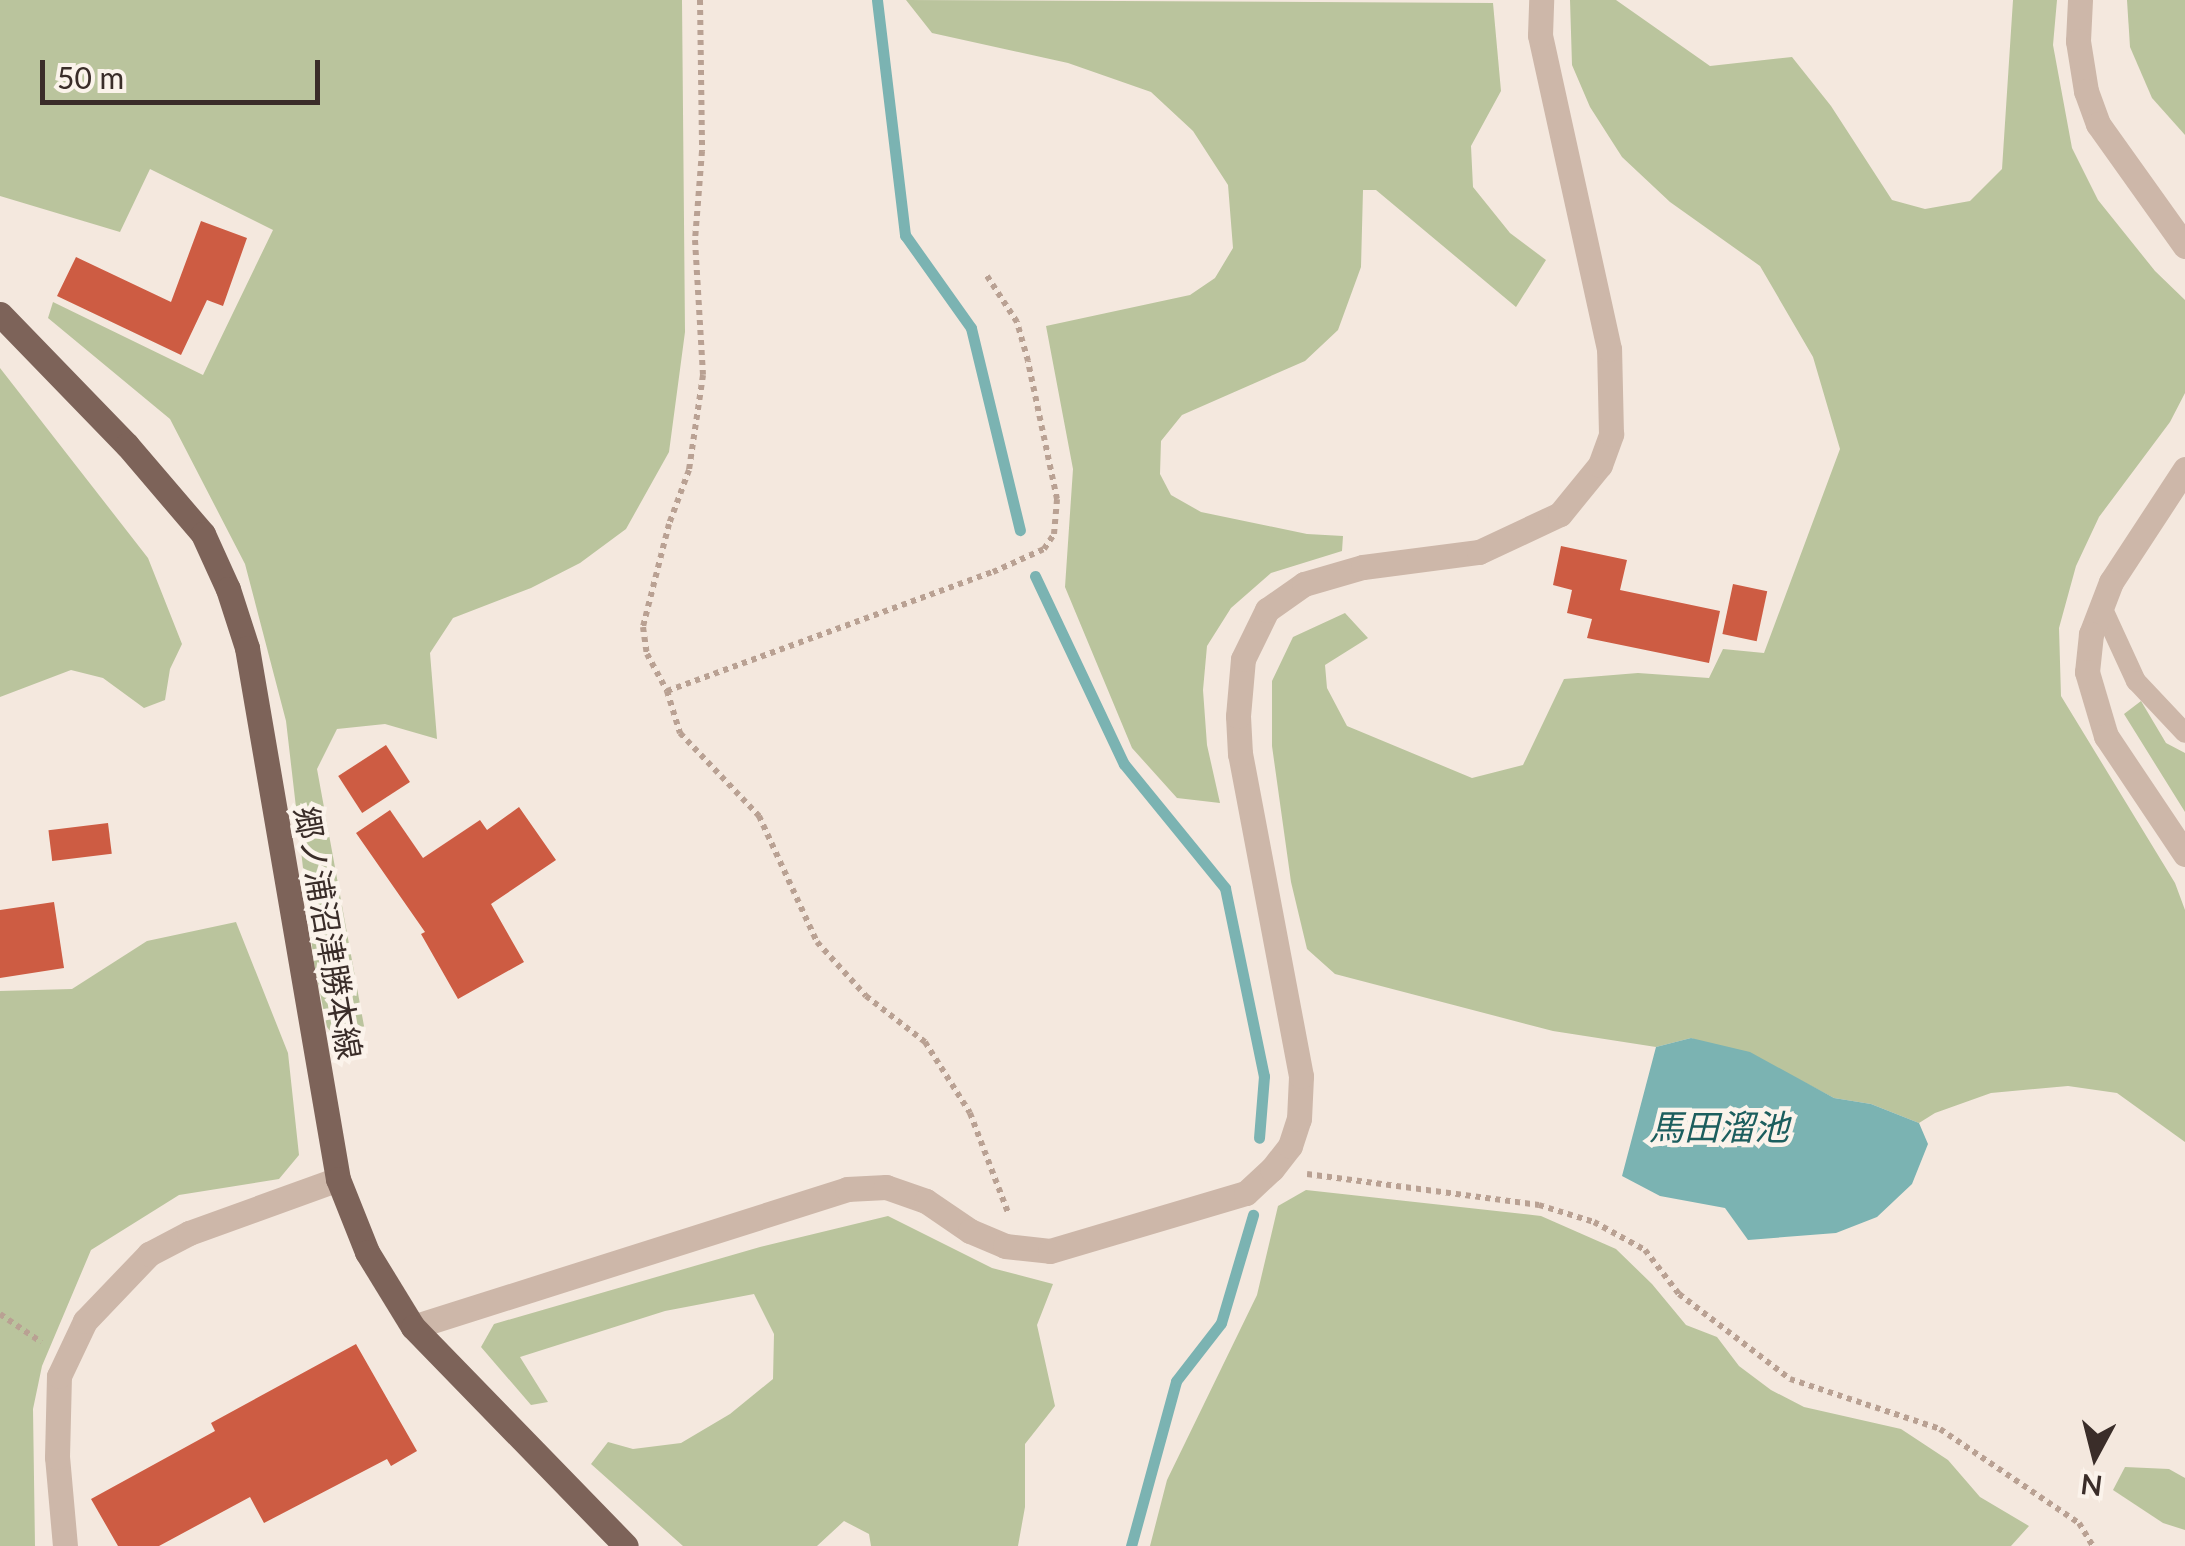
<!DOCTYPE html>
<meta charset="utf-8">
<style>
body{margin:0}
#map{position:relative;width:2185px;height:1546px;overflow:hidden;background:#f4e8de;font-family:Lato,"Noto Sans JP",sans-serif}
div>[style]{position:absolute}
.green>*{inset:0;background:#bac49d}
.water>*{inset:0;background:#7bb3b2}
.stream>*{height:11px;margin:-5.5px;padding:0 5.5px;transform-origin:5.5px;border-radius:5.5px;background:#7bb3b2}
.building>*{inset:0;background:#cd5c43;transform-origin:0 0}
.path>*{height:6px;margin-top:-3px;transform-origin:0;background:repeating-linear-gradient(90deg,#b9a193 0 5px,transparent 0 10px)}
.lane>*{height:20px;margin:-10px;padding:0 10px;transform-origin:10px;border-radius:10px;background:#cdb7a9}
.street>*{height:25px;margin:-12.5px;padding:0 12.5px;transform-origin:12.5px;border-radius:12.5px;background:#cdb7a9}
.primary>*{height:25px;margin:-12.5px;padding:0 12.5px;transform-origin:12.5px;border-radius:12.5px;background:#7d6359}
span{translate:-50% -50%;white-space:nowrap;text-align:center;line-height:1.15;-webkit-text-stroke:9px #fbf3eb;paint-order:stroke}
.street-label{font-size:32px;color:#3a2d29}
.water-label{font-size:35px;color:#1c5e5e;font-style:italic}
.north{position:absolute;left:2045px;top:1406px;width:100px;height:100px;-webkit-text-stroke:8px #fbf3eb;paint-order:stroke;rotate:187deg;font-size:28px;font-weight:700;line-height:40px;text-align:center;color:#3a2d29}
.north::after{content:'';display:block;margin:auto;width:35px;height:45px;background:#3a2d29;clip-path:polygon(50% 0,100% 100%,50% 72%,0 100%)}
.scale{position:absolute;left:40px;top:60px;width:280px;height:45px;box-sizing:border-box;border:5px solid #3a2d29;border-top:0;padding-left:12px;font-size:30px;line-height:35px;white-space:nowrap;color:#3a2d29;-webkit-text-stroke:8px #fbf3eb;paint-order:stroke}
</style>
<div id="map">
<div class="green">
<i style="clip-path:polygon(0 0,682px 0,685px 332px,669px 452px,626px 529px,580px 563px,531px 588px,453px 618px,430px 653px,437px 739px,385px 724px,337px 729px,317px 769px,364px 1026px,344px 1050px,327px 1027px,314px 963px,286px 721px,245px 564px,170px 419px,48px 318px,53px 302px,203px 375px,273px 230px,150px 169px,120px 232px,0 196px)"></i>
<i style="clip-path:polygon(906px 0,1493px 3px,1501px 91px,1471px 146px,1473px 187px,1510px 233px,1546px 260px,1516px 307px,1376px 190px,1363px 190px,1361px 267px,1338px 330px,1305px 361px,1182px 415px,1161px 441px,1160px 474px,1171px 495px,1201px 512px,1307px 534px,1343px 536px,1342px 551px,1271px 573px,1231px 608px,1207px 646px,1203px 690px,1207px 745px,1220px 803px,1177px 798px,1132px 748px,1065px 587px,1073px 469px,1046px 326px,1190px 295px,1215px 278px,1233px 248px,1228px 185px,1193px 131px,1151px 92px,1068px 63px,932px 33px)"></i>
<i style="clip-path:polygon(1570px 0,1616px 0,1710px 66px,1792px 57px,1831px 106px,1892px 200px,1925px 209px,1970px 201px,2002px 169px,2013px 0,2057px 0,2053px 45px,2072px 148px,2098px 200px,2155px 271px,2185px 300px,2185px 393px,2170px 422px,2099px 517px,2076px 566px,2059px 628px,2061px 696px,2175px 883px,2185px 910px,2185px 1142px,2117px 1093px,2068px 1086px,1991px 1093px,1935px 1113px,1919px 1123px,1871px 1104px,1834px 1098px,1798px 1079px,1691px 1038px,1656px 1047px,1553px 1031px,1335px 974px,1307px 949px,1291px 882px,1272px 746px,1272px 681px,1293px 637px,1345px 613px,1368px 638px,1325px 665px,1327px 688px,1347px 726px,1472px 778px,1523px 765px,1564px 679px,1638px 673px,1709px 678px,1723px 649px,1764px 653px,1840px 449px,1813px 357px,1760px 266px,1670px 202px,1622px 157px,1590px 107px,1572px 65px)"></i>
<i style="clip-path:polygon(2127px 0,2185px 0,2185px 135px,2152px 98px,2130px 47px)"></i>
<i style="clip-path:polygon(0 368px,148px 558px,182px 644px,170px 669px,165px 700px,144px 708px,103px 678px,71px 670px,0 697px)"></i>
<i style="clip-path:polygon(2141px 701px,2166px 743px,2185px 753px,2185px 812px,2124px 714px)"></i>
<i style="clip-path:polygon(236px 922px,288px 1053px,299px 1155px,279px 1179px,179px 1195px,91px 1250px,42px 1366px,33px 1409px,35px 1546px,0 1546px,0 991px,72px 989px,147px 941px)"></i>
<i style="clip-path:polygon(1306px 1190px,1541px 1216px,1616px 1249px,1652px 1284px,1686px 1325px,1717px 1337px,1739px 1366px,1771px 1390px,1804px 1407px,1901px 1429px,1948px 1460px,1980px 1497px,2029px 1526px,2011px 1546px,1150px 1546px,1167px 1480px,1257px 1295px,1278px 1206px)"></i>
<i style="clip-path:polygon(888px 1216px,992px 1268px,1053px 1284px,1037px 1325px,1055px 1406px,1025px 1444px,1025px 1507px,1018px 1546px,871px 1546px,869px 1534px,844px 1521px,817px 1546px,683px 1546px,591px 1464px,608px 1442px,633px 1449px,681px 1443px,730px 1414px,773px 1379px,774px 1334px,754px 1294px,665px 1311px,520px 1357px,548px 1402px,531px 1405px,481px 1347px,494px 1324px,760px 1247px)"></i>
<i style="clip-path:polygon(2125px 1467px,2169px 1469px,2185px 1478px,2185px 1530px,2163px 1523px,2113px 1490px)"></i>
</div>
<div class="water">
<i style="clip-path:polygon(1691px 1038px,1750px 1052px,1834px 1098px,1871px 1104px,1919px 1123px,1928px 1144px,1912px 1184px,1877px 1217px,1836px 1233px,1748px 1240px,1725px 1208px,1660px 1196px,1622px 1176px,1656px 1047px)"></i>
</div>
<div class="stream">
<i style="left:877px;top:0;width:237px;rotate:83.2deg"></i>
<i style="left:905px;top:235px;width:114px;rotate:54.6deg"></i>
<i style="left:971px;top:328px;width:208px;rotate:76.4deg"></i>
<i style="left:1035px;top:576px;width:208px;rotate:64.7deg"></i>
<i style="left:1124px;top:764px;width:160px;rotate:50.8deg"></i>
<i style="left:1225px;top:888px;width:192px;rotate:78.3deg"></i>
<i style="left:1264px;top:1076px;width:62px;rotate:94.6deg"></i>
<i style="left:1131px;top:1546px;width:171px;rotate:-74.7deg"></i>
<i style="left:1176px;top:1381px;width:73px;rotate:-52.2deg"></i>
<i style="left:1221px;top:1323px;width:113px;rotate:-73.5deg"></i>
</div>
<div class="building">
<i style="clip-path:polygon(201px 221px,247px 238px,223px 306px,207px 300px,181px 355px,57px 296px,76px 257px,171px 302px)"></i>
<i style="clip-path:polygon(1561px 546px,1627px 560px,1620px 590px,1720px 611px,1709px 663px,1587px 638px,1592px 619px,1567px 613px,1572px 590px,1553px 585px)"></i>
<i style="left:1733px;top:584px;width:35px;height:51px;rotate:12deg"></i>
<i style="left:386px;top:745px;width:44px;height:57px;rotate:57deg"></i>
<i style="clip-path:polygon(519px 807px,556px 860px,491px 904px,524px 962px,458px 999px,421px 934px,425px 932px,356px 833px,390px 810px,423px 858px,480px 820px,487px 830px)"></i>
<i style="left:108px;top:823px;width:31px;height:60px;rotate:83deg"></i>
<i style="clip-path:polygon(54px 902px,64px 968px,0 978px,0 910px)"></i>
<i style="clip-path:polygon(356px 1344px,417px 1451px,391px 1466px,387px 1459px,264px 1523px,250px 1497px,159px 1546px,118px 1546px,91px 1499px,215px 1431px,211px 1423px)"></i>
</div>
<div class="path">
<i style="left:700px;top:0;width:151px;rotate:89.2deg"></i>
<i style="left:702px;top:151px;width:89px;rotate:94.5deg"></i>
<i style="left:695px;top:240px;width:135px;rotate:86.6deg"></i>
<i style="left:703px;top:375px;width:96px;rotate:98.4deg"></i>
<i style="left:689px;top:470px;width:58px;rotate:110.3deg"></i>
<i style="left:669px;top:524px;width:106px;rotate:104.2deg"></i>
<i style="left:643px;top:627px;width:27px;rotate:82deg"></i>
<i style="left:647px;top:654px;width:42px;rotate:61.6deg"></i>
<i style="left:667px;top:691px;width:44px;rotate:72.8deg"></i>
<i style="left:680px;top:733px;width:115px;rotate:46.4deg"></i>
<i style="left:759px;top:816px;width:139px;rotate:65.3deg"></i>
<i style="left:817px;top:942px;width:73px;rotate:47.8deg"></i>
<i style="left:866px;top:996px;width:75px;rotate:37.9deg"></i>
<i style="left:925px;top:1042px;width:84px;rotate:57.6deg"></i>
<i style="left:970px;top:1113px;width:109px;rotate:69.1deg"></i>
<i style="left:667px;top:691px;width:347px;rotate:-20.1deg"></i>
<i style="left:993px;top:572px;width:56px;rotate:-24.3deg"></i>
<i style="left:1044px;top:549px;width:18px;rotate:-56deg"></i>
<i style="left:1054px;top:534px;width:35px;rotate:-85deg"></i>
<i style="left:1057px;top:499px;width:141px;rotate:-101.9deg"></i>
<i style="left:1028px;top:361px;width:41px;rotate:-105.8deg"></i>
<i style="left:1017px;top:322px;width:55px;rotate:-123.1deg"></i>
<i style="left:1307px;top:1174px;width:234px;rotate:7.6deg"></i>
<i style="left:1539px;top:1205px;width:58px;rotate:17.2deg"></i>
<i style="left:1594px;top:1222px;width:58px;rotate:28.8deg"></i>
<i style="left:1645px;top:1250px;width:56px;rotate:52.3deg"></i>
<i style="left:1679px;top:1294px;width:140px;rotate:37.4deg"></i>
<i style="left:1790px;top:1379px;width:158px;rotate:18.4deg"></i>
<i style="left:1940px;top:1429px;width:168px;rotate:34.1deg"></i>
<i style="left:2079px;top:1523px;width:27px;rotate:59deg"></i>
<i style="left:0;top:1314px;width:50px;rotate:34.3deg"></i>
</div>
<div class="lane">
<i style="left:2101px;top:605px;width:84px;rotate:65.3deg"></i>
<i style="left:2136px;top:681px;width:71px;rotate:46.7deg"></i>
</div>
<div class="street">
<i style="left:2080px;top:0;width:41px;rotate:92.8deg"></i>
<i style="left:2078px;top:41px;width:51px;rotate:80.9deg"></i>
<i style="left:2086px;top:91px;width:35px;rotate:70deg"></i>
<i style="left:2098px;top:124px;width:150px;rotate:54.5deg"></i>
<i style="left:2185px;top:469px;width:135px;rotate:123.2deg"></i>
<i style="left:2111px;top:582px;width:56px;rotate:111deg"></i>
<i style="left:2091px;top:634px;width:38px;rotate:96deg"></i>
<i style="left:2087px;top:672px;width:67px;rotate:73.5deg"></i>
<i style="left:2106px;top:736px;width:142px;rotate:56.2deg"></i>
<i style="left:413px;top:1327px;width:455px;rotate:-17.6deg"></i>
<i style="left:847px;top:1189px;width:39px;rotate:-3deg"></i>
<i style="left:886px;top:1187px;width:42px;rotate:19.3deg"></i>
<i style="left:926px;top:1201px;width:53px;rotate:34.3deg"></i>
<i style="left:970px;top:1231px;width:38px;rotate:23deg"></i>
<i style="left:1005px;top:1246px;width:45px;rotate:6.3deg"></i>
<i style="left:1050px;top:1251px;width:204px;rotate:-16.5deg"></i>
<i style="left:1246px;top:1193px;width:35px;rotate:-43deg"></i>
<i style="left:1272px;top:1169px;width:29px;rotate:-52deg"></i>
<i style="left:1290px;top:1146px;width:28px;rotate:-72deg"></i>
<i style="left:1299px;top:1119px;width:43px;rotate:-87.3deg"></i>
<i style="left:1301px;top:1076px;width:328px;rotate:-100.7deg"></i>
<i style="left:1240px;top:754px;width:38px;rotate:-93deg"></i>
<i style="left:1238px;top:716px;width:57px;rotate:-85deg"></i>
<i style="left:1243px;top:659px;width:55px;rotate:-63.9deg"></i>
<i style="left:1267px;top:610px;width:45px;rotate:-35.1deg"></i>
<i style="left:1304px;top:584px;width:61px;rotate:-16.1deg"></i>
<i style="left:1363px;top:567px;width:117px;rotate:-7.4deg"></i>
<i style="left:1479px;top:552px;width:89px;rotate:-25.1deg"></i>
<i style="left:1560px;top:514px;width:63px;rotate:-50.8deg"></i>
<i style="left:1600px;top:465px;width:33px;rotate:-70deg"></i>
<i style="left:1611px;top:434px;width:85px;rotate:-91.3deg"></i>
<i style="left:1609px;top:349px;width:321px;rotate:-102.4deg"></i>
<i style="left:1540px;top:35px;width:35px;rotate:-88deg"></i>
<i style="left:65px;top:1546px;width:89px;rotate:-95.1deg"></i>
<i style="left:57px;top:1457px;width:81px;rotate:-88.6deg"></i>
<i style="left:59px;top:1376px;width:61px;rotate:-64.7deg"></i>
<i style="left:85px;top:1321px;width:93px;rotate:-46.3deg"></i>
<i style="left:149px;top:1254px;width:45px;rotate:-27.7deg"></i>
<i style="left:189px;top:1233px;width:158px;rotate:-19.9deg"></i>
</div>
<div class="primary">
<i style="left:0;top:314px;width:182px;rotate:45.9deg"></i>
<i style="left:127px;top:445px;width:117px;rotate:49.5deg"></i>
<i style="left:203px;top:534px;width:60px;rotate:65.6deg"></i>
<i style="left:228px;top:589px;width:62px;rotate:72.1deg"></i>
<i style="left:247px;top:648px;width:539px;rotate:80.28deg"></i>
<i style="left:338px;top:1179px;width:79px;rotate:68.3deg"></i>
<i style="left:367px;top:1252px;width:88px;rotate:58.5deg"></i>
<i style="left:413px;top:1327px;width:305px;rotate:45.8deg"></i>
</div>
<div class="street-label">
<span style="left:328px;top:933px;rotate:80deg">郷ノ浦沼津勝本線</span>
</div>
<div class="water-label">
<span style="left:1719px;top:1126px">馬田溜池</span>
</div>
<div class="north">N</div>
<div class="scale">50 m</div>
</div>
